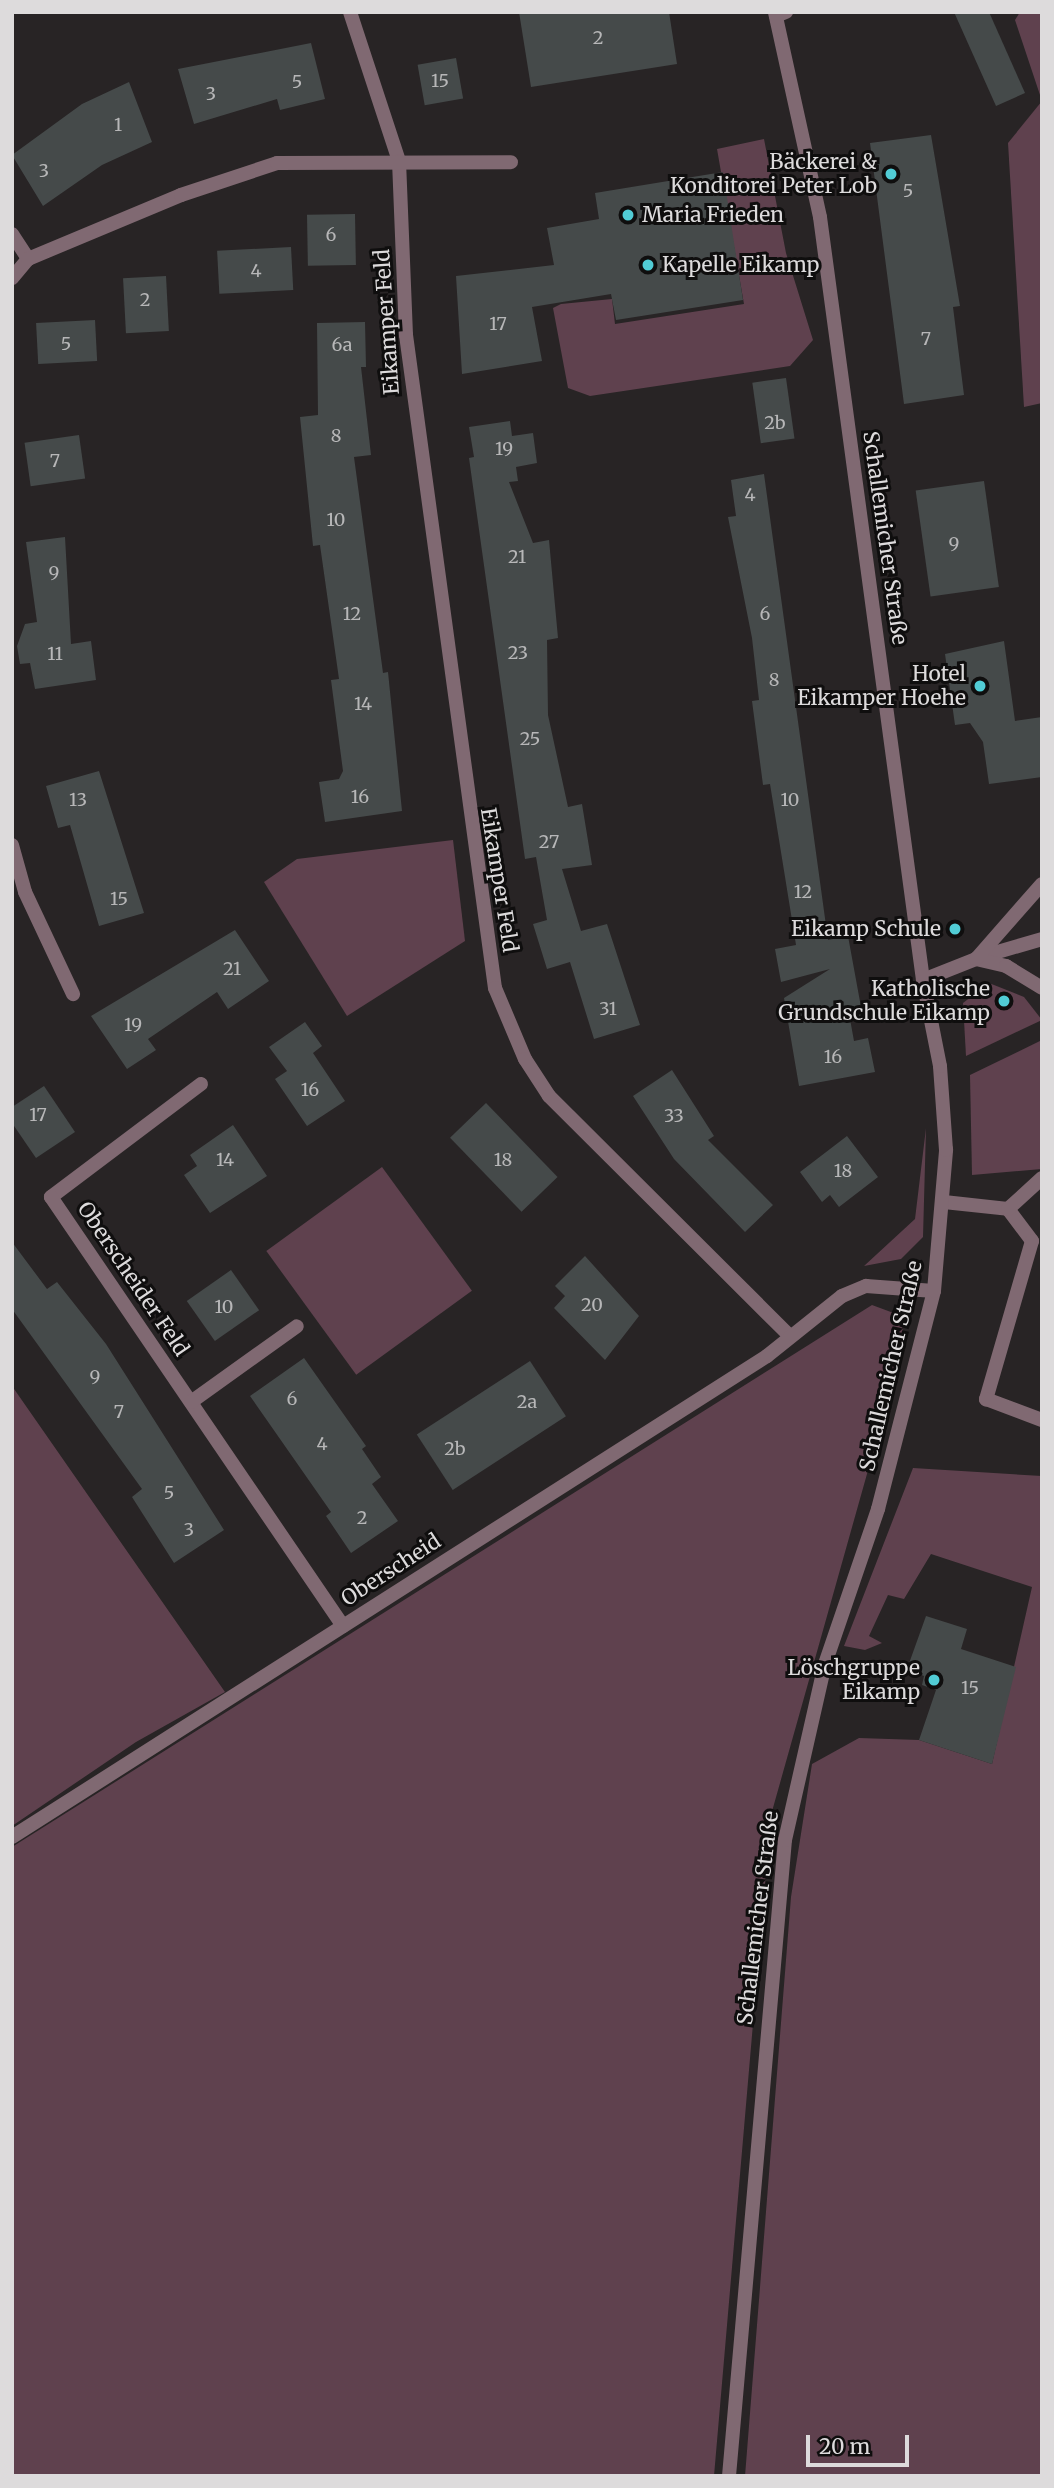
<!DOCTYPE html>
<meta charset="utf-8">
<style>
body{margin:0}
#map{position:relative;width:1054px;height:2488px;overflow:hidden;background:#282425;font-family:Merriweather,serif}
div>[style]{position:absolute}
.green>*{inset:0;background:#5f414e;transform-origin:0 0}
.building>*{inset:0;background:#454a4a;transform-origin:0 0}
.service>*{height:14px;margin:-7px;padding:0 7px;transform-origin:7px;border-radius:7px;background:#806972}
.minor>*{height:14px;margin:-7px;padding:0 7px;transform-origin:7px;border-radius:7px;background:#806972}
.tertiary>*{height:14px;margin:-7px;padding:0 7px;transform-origin:7px;border-radius:7px;background:#806972}
.dots>*{width:19px;height:19px;translate:-50% -50%;box-sizing:border-box;border:4px solid #0f0e0e;border-radius:50%}
span{translate:-50% -50%;white-space:nowrap;text-align:center;line-height:1.15;-webkit-text-stroke:6px #0f0e0e;paint-order:stroke}
.number-label{font-size:18px;color:#b7b7b8}
.number-label span{-webkit-text-stroke-width:0}
.poi-label{font-size:21px;color:#dddbdc}
.right{translate:-100% -50%;text-align:right}
.left{translate:0 -50%;text-align:left}
.street-label{font-size:21px;color:#dddbdc}
.frame{position:absolute;inset:0;border:14px solid #dddbdc;pointer-events:none}
.scale{position:absolute;left:806px;top:2435px;width:103px;height:32px;box-sizing:border-box;border:4px solid #dddbdc;border-top:0;padding-left:9px;font-size:21px;line-height:24px;white-space:nowrap;color:#dddbdc;-webkit-text-stroke:5px #0f0e0e;paint-order:stroke}
</style>
<div id="map">
<div class="green">
<i style="clip-path:polygon(1020px 12px,1042px 12px,1042px 101px,1015px 20px)"></i>
<i style="clip-path:polygon(1042px 101px,1042px 403px,1024px 407px,1008px 143px)"></i>
<i style="clip-path:polygon(764px 139px,786px 253px,813px 340px,790px 366px,590px 396px,568px 388px,553px 308px,561px 304px,612px 299px,615px 324px,744px 304px,717px 149px)"></i>
<i style="clip-path:polygon(453px 840px,465px 941px,347px 1016px,264px 882px,297px 859px)"></i>
<i style="clip-path:polygon(989px 983px,1024px 997px,1042px 1020px,966px 1056px,963px 1003px)"></i>
<i style="clip-path:polygon(1042px 1040px,1042px 1169px,972px 1175px,970px 1075px)"></i>
<i style="clip-path:polygon(926px 1128px,923px 1237px,901px 1259px,864px 1266px,915px 1219px)"></i>
<i style="left:382px;top:1167px;width:153px;height:143px;rotate:54deg"></i>
<i style="clip-path:polygon(872px 1305px,899px 1315px,905px 1339px,771px 1815px,714px 2476px,12px 2476px,12px 1847px)"></i>
<i style="clip-path:polygon(12px 1386px,225px 1692px,136px 1742px,12px 1826px)"></i>
<i style="clip-path:polygon(913px 1468px,1042px 1476px,1042px 2476px,745px 2476px,791px 1897px,812px 1764px,859px 1738px,919px 1740px,992px 1764px,1032px 1587px,931px 1554px,904px 1599px,888px 1595px,869px 1636px,882px 1643px,865px 1650px,844px 1646px)"></i>
</div>
<div class="building">
<i style="clip-path:polygon(519px 12px,669px 12px,677px 64px,531px 87px)"></i>
<i style="clip-path:polygon(954px 12px,989px 12px,1025px 93px,996px 106px)"></i>
<i style="clip-path:polygon(311px 43px,325px 99px,280px 110px,277px 99px,194px 124px,178px 69px)"></i>
<i style="left:456px;top:58px;width:41px;height:39px;rotate:80deg"></i>
<i style="clip-path:polygon(129px 82px,152px 142px,102px 165px,43px 206px,12px 155px,82px 104px)"></i>
<i style="clip-path:polygon(931px 135px,960px 306px,953px 307px,964px 395px,904px 404px,870px 143px)"></i>
<i style="clip-path:polygon(723px 172px,743px 300px,616px 320px,611px 294px,532px 307px,542px 361px,462px 374px,456px 276px,554px 265px,547px 228px,599px 219px,595px 193px)"></i>
<i style="left:355px;top:214px;width:51px;height:48px;rotate:89deg"></i>
<i style="left:291px;top:247px;width:43px;height:74px;rotate:87deg"></i>
<i style="left:166px;top:276px;width:55px;height:43px;rotate:87deg"></i>
<i style="left:95px;top:320px;width:41px;height:59px;rotate:87deg"></i>
<i style="clip-path:polygon(365px 322px,366px 367px,361px 367px,371px 455px,354px 457px,383px 673px,388px 672px,402px 811px,325px 822px,319px 782px,339px 779px,343px 771px,331px 680px,339px 679px,320px 545px,313px 546px,300px 417px,318px 415px,317px 323px)"></i>
<i style="left:786px;top:378px;width:61px;height:34px;rotate:82deg"></i>
<i style="clip-path:polygon(510px 421px,512px 436px,533px 433px,537px 463px,516px 467px,518px 481px,509px 482px,533px 543px,549px 540px,558px 638px,547px 640px,548px 715px,568px 807px,582px 804px,592px 865px,562px 869px,581px 931px,607px 924px,640px 1025px,594px 1039px,570px 962px,547px 969px,533px 924px,547px 920px,536px 857px,525px 859px,469px 458px,474px 457px,469px 427px)"></i>
<i style="left:79px;top:435px;width:44px;height:55px;rotate:82deg"></i>
<i style="clip-path:polygon(764px 474px,828px 940px,848px 936px,863px 1018px,854px 1021px,848px 1008px,854px 1041px,868px 1038px,875px 1072px,799px 1086px,784px 998px,830px 969px,781px 982px,775px 949px,796px 945px,770px 784px,763px 785px,752px 701px,759px 700px,752px 638px,728px 517px,736px 516px,731px 480px)"></i>
<i style="left:984px;top:481px;width:107px;height:69px;rotate:82deg"></i>
<i style="clip-path:polygon(65px 537px,71px 644px,91px 641px,96px 680px,35px 689px,30px 663px,20px 664px,17px 646px,25px 624px,37px 622px,26px 542px)"></i>
<i style="clip-path:polygon(1004px 641px,1015px 721px,1042px 717px,1042px 777px,989px 784px,983px 742px,970px 723px,955px 725px,945px 654px)"></i>
<i style="clip-path:polygon(99px 771px,144px 913px,99px 926px,70px 825px,58px 828px,46px 786px)"></i>
<i style="clip-path:polygon(235px 930px,269px 981px,228px 1009px,217px 992px,148px 1039px,156px 1050px,127px 1069px,91px 1016px)"></i>
<i style="clip-path:polygon(305px 1022px,322px 1046px,313px 1053px,345px 1101px,307px 1126px,275px 1079px,287px 1071px,269px 1047px)"></i>
<i style="clip-path:polygon(672px 1070px,714px 1136px,708px 1140px,773px 1205px,745px 1232px,674px 1159px,633px 1096px)"></i>
<i style="clip-path:polygon(44px 1086px,75px 1132px,36px 1158px,12px 1123px,12px 1107px)"></i>
<i style="left:486px;top:1103px;width:103px;height:50px;rotate:46deg"></i>
<i style="clip-path:polygon(233px 1125px,267px 1176px,210px 1213px,184px 1175px,197px 1166px,190px 1155px)"></i>
<i style="clip-path:polygon(847px 1136px,878px 1177px,839px 1207px,830px 1195px,822px 1202px,800px 1172px)"></i>
<i style="clip-path:polygon(12px 1242px,47px 1289px,57px 1282px,106px 1344px,224px 1530px,174px 1563px,132px 1497px,142px 1489px,12px 1309px)"></i>
<i style="clip-path:polygon(585px 1256px,639px 1316px,605px 1360px,554px 1308px,565px 1296px,555px 1286px)"></i>
<i style="left:231px;top:1270px;width:49px;height:54px;rotate:55deg"></i>
<i style="clip-path:polygon(304px 1358px,366px 1446px,362px 1449px,381px 1477px,372px 1484px,398px 1521px,351px 1553px,326px 1516px,331px 1512px,250px 1396px)"></i>
<i style="left:530px;top:1361px;width:66px;height:135px;rotate:57deg"></i>
<i style="clip-path:polygon(926px 1616px,967px 1629px,961px 1649px,1016px 1667px,992px 1764px,919px 1740px,936px 1690px,922px 1685px,924px 1676px,907px 1669px)"></i>
</div>
<div class="service">
<i style="left:776px;top:16px;width:11px;rotate:-22deg"></i>
<i style="left:977px;top:958px;width:68px;rotate:-16.3deg"></i>
<i style="left:976px;top:959px;width:31px;rotate:13deg"></i>
<i style="left:1006px;top:966px;width:42px;rotate:31.4deg"></i>
<i style="left:923px;top:980px;width:57px;rotate:-21.6deg"></i>
<i style="left:976px;top:959px;width:100px;rotate:-48.7deg"></i>
<i style="left:944px;top:1202px;width:64px;rotate:6.2deg"></i>
<i style="left:1008px;top:1209px;width:40px;rotate:53deg"></i>
<i style="left:1032px;top:1241px;width:165px;rotate:106.2deg"></i>
<i style="left:986px;top:1399px;width:60px;rotate:20.6deg"></i>
<i style="left:1008px;top:1209px;width:46px;rotate:-42.4deg"></i>
</div>
<div class="minor">
<i style="left:350px;top:12px;width:157px;rotate:71.8deg"></i>
<i style="left:399px;top:161px;width:174px;rotate:87.7deg"></i>
<i style="left:406px;top:335px;width:659px;rotate:82.24deg"></i>
<i style="left:495px;top:988px;width:77px;rotate:67.1deg"></i>
<i style="left:525px;top:1059px;width:44px;rotate:57deg"></i>
<i style="left:549px;top:1096px;width:337px;rotate:44.9deg"></i>
<i style="left:12px;top:234px;width:30px;rotate:57deg"></i>
<i style="left:28px;top:259px;width:25px;rotate:130deg"></i>
<i style="left:28px;top:259px;width:166px;rotate:-22.7deg"></i>
<i style="left:181px;top:195px;width:101px;rotate:-18.4deg"></i>
<i style="left:277px;top:163px;width:234px;rotate:-0.2deg"></i>
<i style="left:12px;top:845px;width:49px;rotate:74.5deg"></i>
<i style="left:25px;top:892px;width:113px;rotate:64.8deg"></i>
<i style="left:201px;top:1084px;width:188px;rotate:143deg"></i>
<i style="left:51px;top:1197px;width:519px;rotate:55.76deg"></i>
<i style="left:191px;top:1402px;width:130px;rotate:-35.6deg"></i>
<i style="left:12px;top:1837px;width:895px;rotate:-32.5deg"></i>
<i style="left:767px;top:1356px;width:96px;rotate:-38.7deg"></i>
<i style="left:842px;top:1296px;width:26px;rotate:-23deg"></i>
<i style="left:866px;top:1286px;width:68px;rotate:4.2deg"></i>
</div>
<div class="tertiary">
<i style="left:729px;top:2476px;width:638px;rotate:-84.97deg"></i>
<i style="left:785px;top:1840px;width:180px;rotate:-77.2deg"></i>
<i style="left:825px;top:1664px;width:164px;rotate:-71.1deg"></i>
<i style="left:878px;top:1509px;width:225px;rotate:-75.6deg"></i>
<i style="left:934px;top:1291px;width:142px;rotate:-85.1deg"></i>
<i style="left:946px;top:1150px;width:84px;rotate:-94.1deg"></i>
<i style="left:940px;top:1066px;width:88px;rotate:-101.2deg"></i>
<i style="left:923px;top:980px;width:770px;rotate:-97.69deg"></i>
<i style="left:820px;top:217px;width:210px;rotate:-102.4deg"></i>
</div>
<div class="dots">
<i style="left:891px;top:174px;background:#51ccd5"></i>
<i style="left:628px;top:215px;background:#51ccd5"></i>
<i style="left:648px;top:265px;background:#51ccd5"></i>
<i style="left:980px;top:686px;background:#51ccd5"></i>
<i style="left:955px;top:929px;background:#51ccd5"></i>
<i style="left:1004px;top:1001px;background:#51ccd5"></i>
<i style="left:934px;top:1680px;background:#51ccd5"></i>
</div>
<div class="number-label">
<span style="left:598px;top:38px">2</span>
<span style="left:440px;top:81px">15</span>
<span style="left:297px;top:82px">5</span>
<span style="left:211px;top:94px">3</span>
<span style="left:118px;top:125px">1</span>
<span style="left:44px;top:171px">3</span>
<span style="left:908px;top:191px">5</span>
<span style="left:331px;top:235px">6</span>
<span style="left:256px;top:271px">4</span>
<span style="left:145px;top:300px">2</span>
<span style="left:498px;top:324px">17</span>
<span style="left:926px;top:339px">7</span>
<span style="left:66px;top:344px">5</span>
<span style="left:342px;top:345px">6a</span>
<span style="left:775px;top:423px">2b</span>
<span style="left:336px;top:436px">8</span>
<span style="left:504px;top:449px">19</span>
<span style="left:55px;top:461px">7</span>
<span style="left:750px;top:495px">4</span>
<span style="left:336px;top:520px">10</span>
<span style="left:954px;top:544px">9</span>
<span style="left:517px;top:557px">21</span>
<span style="left:54px;top:573px">9</span>
<span style="left:352px;top:614px">12</span>
<span style="left:765px;top:614px">6</span>
<span style="left:518px;top:653px">23</span>
<span style="left:55px;top:654px">11</span>
<span style="left:774px;top:680px">8</span>
<span style="left:363px;top:704px">14</span>
<span style="left:530px;top:739px">25</span>
<span style="left:360px;top:797px">16</span>
<span style="left:78px;top:800px">13</span>
<span style="left:790px;top:800px">10</span>
<span style="left:549px;top:842px">27</span>
<span style="left:803px;top:892px">12</span>
<span style="left:119px;top:899px">15</span>
<span style="left:232px;top:969px">21</span>
<span style="left:608px;top:1009px">31</span>
<span style="left:133px;top:1025px">19</span>
<span style="left:833px;top:1057px">16</span>
<span style="left:310px;top:1090px">16</span>
<span style="left:38px;top:1115px">17</span>
<span style="left:674px;top:1116px">33</span>
<span style="left:225px;top:1160px">14</span>
<span style="left:503px;top:1160px">18</span>
<span style="left:843px;top:1171px">18</span>
<span style="left:592px;top:1305px">20</span>
<span style="left:224px;top:1307px">10</span>
<span style="left:95px;top:1377px">9</span>
<span style="left:292px;top:1399px">6</span>
<span style="left:527px;top:1402px">2a</span>
<span style="left:119px;top:1412px">7</span>
<span style="left:322px;top:1444px">4</span>
<span style="left:455px;top:1449px">2b</span>
<span style="left:169px;top:1493px">5</span>
<span style="left:362px;top:1518px">2</span>
<span style="left:189px;top:1530px">3</span>
<span style="left:970px;top:1688px">15</span>
</div>
<div class="poi-label">
<span class="right" style="left:877px;top:174px">Bäckerei &amp;<br>Konditorei Peter Lob</span>
<span class="left" style="left:642px;top:215px">Maria Frieden</span>
<span class="left" style="left:662px;top:265px">Kapelle Eikamp</span>
<span class="right" style="left:966px;top:686px">Hotel<br>Eikamper Hoehe</span>
<span class="right" style="left:941px;top:929px">Eikamp Schule</span>
<span class="right" style="left:990px;top:1001px">Katholische<br>Grundschule Eikamp</span>
<span class="right" style="left:920px;top:1680px">Löschgruppe<br>Eikamp</span>
</div>
<div class="street-label">
<span style="left:387px;top:322px;rotate:-94deg">Eikamper Feld</span>
<span style="left:885px;top:538px;rotate:82deg">Schallemicher Straße</span>
<span style="left:499px;top:880px;rotate:81deg">Eikamper Feld</span>
<span style="left:133px;top:1279px;rotate:56deg">Oberscheider Feld</span>
<span style="left:891px;top:1366px;rotate:-77deg">Schallemicher Straße</span>
<span style="left:391px;top:1570px;rotate:-33deg">Oberscheid</span>
<span style="left:758px;top:1918px;rotate:-83deg">Schallemicher Straße</span>
</div>
<div class="frame"></div>
<div class="scale">20 m</div>
</div>
